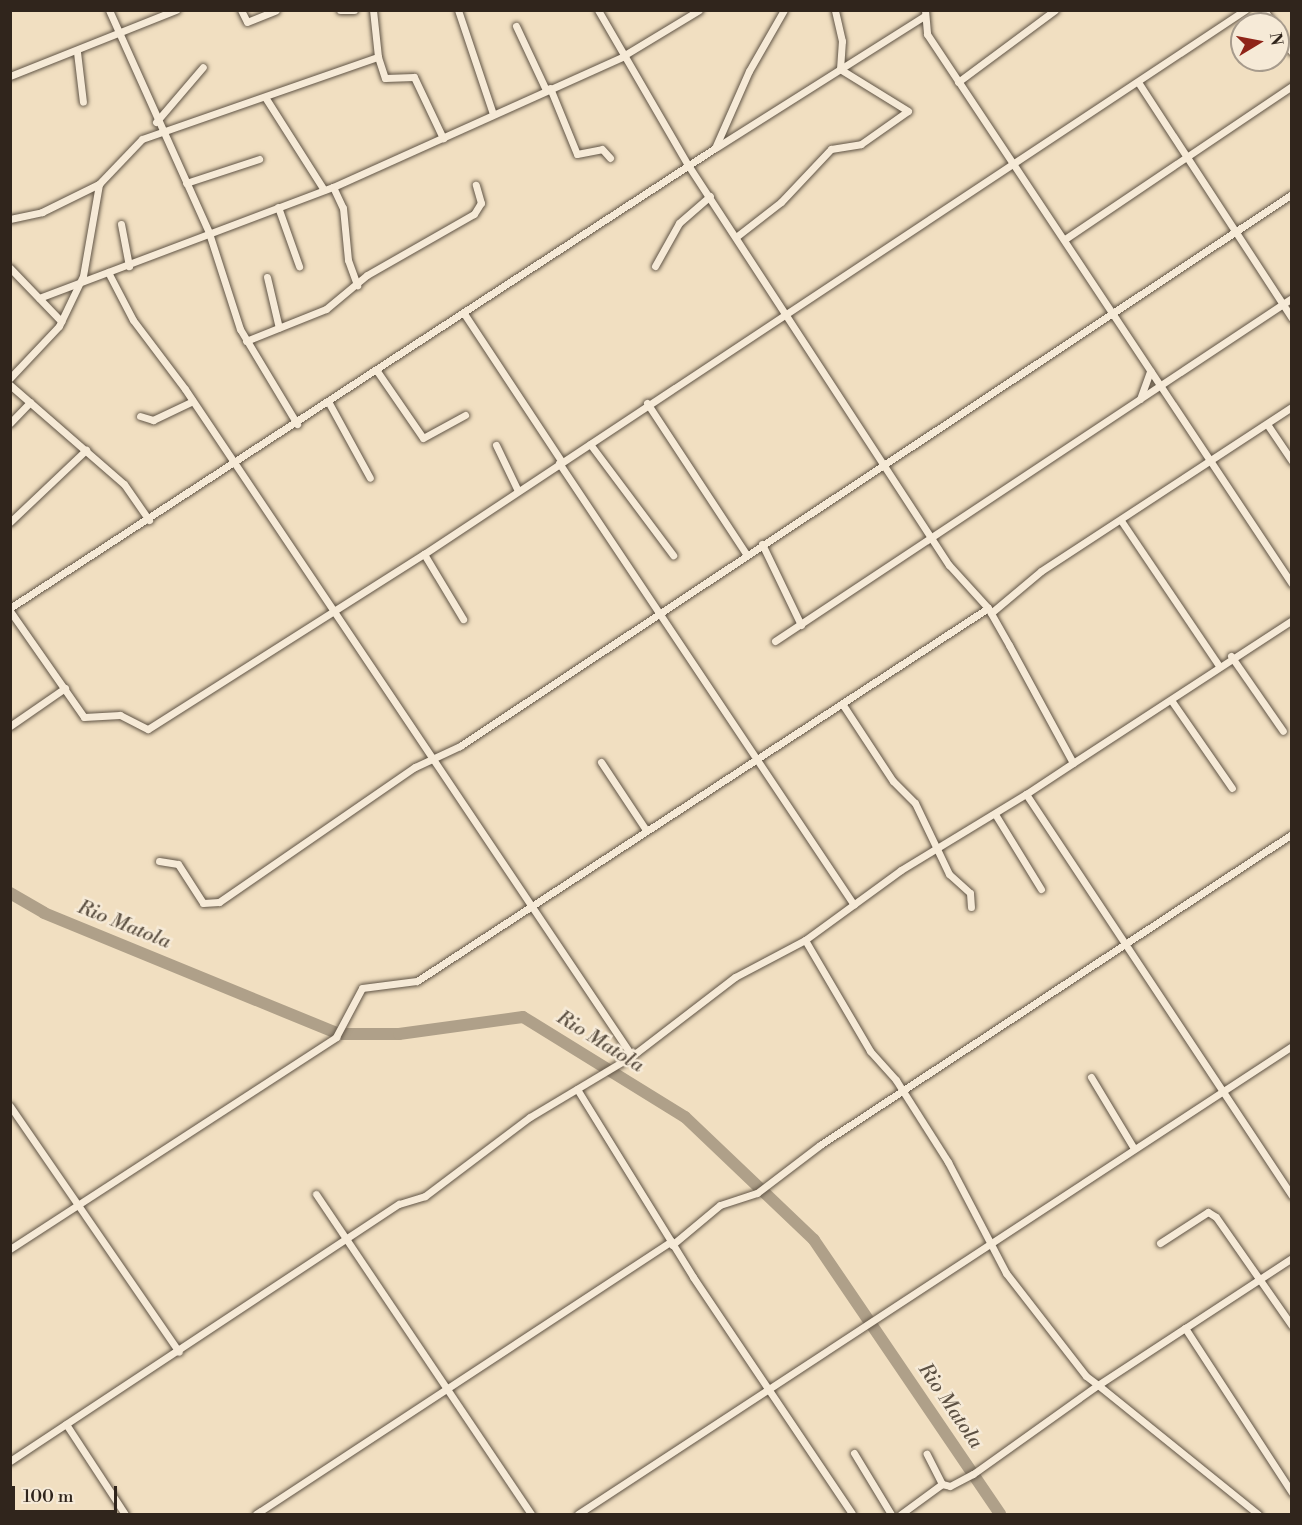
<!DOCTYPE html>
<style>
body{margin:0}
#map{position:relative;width:1302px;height:1525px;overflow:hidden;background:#f1dfc1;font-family:"Libre Bodoni",serif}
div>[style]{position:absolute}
.river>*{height:12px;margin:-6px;padding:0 6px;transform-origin:6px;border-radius:6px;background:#afa089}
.roads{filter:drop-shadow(0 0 2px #605445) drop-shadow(0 0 2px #605445)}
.minor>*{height:7px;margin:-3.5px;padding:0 3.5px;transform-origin:3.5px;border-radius:3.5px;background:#f6ead7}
span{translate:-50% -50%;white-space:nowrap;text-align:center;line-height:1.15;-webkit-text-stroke:5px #f6ead7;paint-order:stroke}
.water-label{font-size:20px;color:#5c5042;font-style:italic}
.frame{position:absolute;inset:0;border:12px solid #30251c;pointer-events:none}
.north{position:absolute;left:1230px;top:12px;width:60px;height:60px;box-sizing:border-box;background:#f6ead7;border:2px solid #a79b8c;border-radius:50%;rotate:80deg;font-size:16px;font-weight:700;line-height:24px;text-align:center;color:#30251c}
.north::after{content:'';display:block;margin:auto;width:21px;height:27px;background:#8f2418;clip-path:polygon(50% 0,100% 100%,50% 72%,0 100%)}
.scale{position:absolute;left:12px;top:1486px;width:105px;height:27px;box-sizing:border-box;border:3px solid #30251c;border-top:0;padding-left:8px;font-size:18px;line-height:21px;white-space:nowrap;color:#30251c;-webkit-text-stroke:4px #f6ead7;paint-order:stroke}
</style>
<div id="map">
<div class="river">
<i style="left:10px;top:893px;width:39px;rotate:30deg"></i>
<i style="left:44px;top:913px;width:319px;rotate:22.3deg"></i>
<i style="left:339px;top:1034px;width:60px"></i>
<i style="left:399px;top:1034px;width:125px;rotate:-7.8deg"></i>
<i style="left:523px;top:1017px;width:190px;rotate:31.7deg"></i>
<i style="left:685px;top:1117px;width:178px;rotate:43.6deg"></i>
<i style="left:814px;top:1240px;width:331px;rotate:55.8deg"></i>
</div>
<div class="roads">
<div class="minor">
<i style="left:109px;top:10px;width:244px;rotate:65.8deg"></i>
<i style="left:209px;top:233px;width:101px;rotate:72.1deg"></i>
<i style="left:240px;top:329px;width:111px;rotate:59deg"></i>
<i style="left:241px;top:10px;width:13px;rotate:63deg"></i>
<i style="left:247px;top:22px;width:31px;rotate:-22deg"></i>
<i style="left:340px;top:10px;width:14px"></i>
<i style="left:373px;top:10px;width:47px;rotate:83.9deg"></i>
<i style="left:458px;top:10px;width:110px;rotate:71.4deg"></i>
<i style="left:598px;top:10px;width:179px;rotate:59.9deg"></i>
<i style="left:688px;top:165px;width:478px;rotate:56.9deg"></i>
<i style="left:949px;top:565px;width:58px;rotate:47.8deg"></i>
<i style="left:988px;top:608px;width:43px;rotate:60.4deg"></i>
<i style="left:1009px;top:645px;width:134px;rotate:61.5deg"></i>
<i style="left:1073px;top:763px;width:56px;rotate:146.6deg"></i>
<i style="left:925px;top:10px;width:24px;rotate:85deg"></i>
<i style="left:927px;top:34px;width:660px;rotate:56.43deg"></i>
<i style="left:1264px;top:10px;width:17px;rotate:57deg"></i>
<i style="left:516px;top:26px;width:71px;rotate:64.9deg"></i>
<i style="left:1278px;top:32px;width:24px;rotate:55deg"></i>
<i style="left:77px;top:52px;width:50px;rotate:83.2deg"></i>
<i style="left:623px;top:56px;width:89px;rotate:-31.2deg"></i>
<i style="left:10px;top:76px;width:179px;rotate:-21.7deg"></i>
<i style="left:958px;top:82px;width:121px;rotate:-36.6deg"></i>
<i style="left:1138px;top:82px;width:282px;rotate:56.9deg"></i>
<i style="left:550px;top:88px;width:71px;rotate:67.8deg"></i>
<i style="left:577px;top:154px;width:25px;rotate:-11deg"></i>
<i style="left:602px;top:149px;width:12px;rotate:48deg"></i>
<i style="left:265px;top:97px;width:110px;rotate:57.6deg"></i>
<i style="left:156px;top:122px;width:72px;rotate:-49.5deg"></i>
<i style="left:717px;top:147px;width:245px;rotate:-32.3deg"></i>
<i style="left:186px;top:183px;width:77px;rotate:-18.2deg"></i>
<i style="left:333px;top:187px;width:23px;rotate:65deg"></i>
<i style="left:343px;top:208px;width:52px;rotate:84.5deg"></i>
<i style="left:348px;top:260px;width:27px;rotate:70deg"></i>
<i style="left:278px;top:207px;width:63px;rotate:70.4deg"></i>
<i style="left:10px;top:219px;width:33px;rotate:-12deg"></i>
<i style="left:42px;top:212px;width:64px;rotate:-26.2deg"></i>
<i style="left:121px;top:224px;width:43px;rotate:79.2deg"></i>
<i style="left:736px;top:237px;width:57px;rotate:-37.9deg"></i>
<i style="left:781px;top:202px;width:73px;rotate:-46.7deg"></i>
<i style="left:831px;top:149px;width:30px;rotate:-9deg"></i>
<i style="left:861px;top:144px;width:57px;rotate:-35.1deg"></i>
<i style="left:908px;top:111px;width:80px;rotate:-148.3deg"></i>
<i style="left:840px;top:69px;width:28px;rotate:-86deg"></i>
<i style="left:842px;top:41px;width:32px;rotate:-103deg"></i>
<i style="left:1065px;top:239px;width:274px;rotate:-34deg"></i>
<i style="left:655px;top:266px;width:49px;rotate:-60.8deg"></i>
<i style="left:679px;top:223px;width:41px;rotate:-41.1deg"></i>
<i style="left:10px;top:268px;width:74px;rotate:46.1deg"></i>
<i style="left:108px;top:272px;width:54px;rotate:62.5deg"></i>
<i style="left:133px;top:320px;width:86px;rotate:53deg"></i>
<i style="left:185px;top:389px;width:803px;rotate:56.17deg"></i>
<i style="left:632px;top:1056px;width:130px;rotate:-37.5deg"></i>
<i style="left:735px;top:977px;width:79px;rotate:-27.9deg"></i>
<i style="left:805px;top:940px;width:119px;rotate:-36.1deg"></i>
<i style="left:901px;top:870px;width:146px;rotate:-31.3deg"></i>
<i style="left:1026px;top:794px;width:482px;rotate:56.5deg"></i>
<i style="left:267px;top:277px;width:52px;rotate:76.8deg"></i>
<i style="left:39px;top:298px;width:314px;rotate:-20.7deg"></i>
<i style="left:333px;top:187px;width:319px;rotate:-24.2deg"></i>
<i style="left:465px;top:315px;width:176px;rotate:56.6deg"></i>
<i style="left:246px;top:341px;width:86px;rotate:-21.8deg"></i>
<i style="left:326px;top:309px;width:53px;rotate:-39.7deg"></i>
<i style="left:367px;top:275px;width:123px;rotate:-29.7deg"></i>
<i style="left:474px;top:214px;width:13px;rotate:-58deg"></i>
<i style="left:481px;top:203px;width:19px;rotate:-106deg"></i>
<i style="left:377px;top:371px;width:81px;rotate:55.5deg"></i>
<i style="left:423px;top:438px;width:48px;rotate:-28.7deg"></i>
<i style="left:10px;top:378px;width:71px;rotate:-46.7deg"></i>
<i style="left:59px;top:326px;width:55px;rotate:-64.4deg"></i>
<i style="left:83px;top:276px;width:93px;rotate:-80.1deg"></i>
<i style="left:99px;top:184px;width:62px;rotate:-46.3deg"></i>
<i style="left:142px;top:139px;width:250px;rotate:-19.2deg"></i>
<i style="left:378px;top:57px;width:22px;rotate:72deg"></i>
<i style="left:385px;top:78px;width:29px;rotate:-2deg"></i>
<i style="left:414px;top:77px;width:68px;rotate:64.6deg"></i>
<i style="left:10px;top:385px;width:151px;rotate:41deg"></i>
<i style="left:124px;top:484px;width:44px;rotate:55.2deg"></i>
<i style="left:1140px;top:399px;width:30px;rotate:-70deg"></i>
<i style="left:329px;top:403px;width:85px;rotate:61.3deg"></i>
<i style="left:647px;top:403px;width:182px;rotate:56.7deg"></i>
<i style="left:140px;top:416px;width:14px;rotate:17deg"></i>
<i style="left:153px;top:420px;width:44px;rotate:-25.4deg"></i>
<i style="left:10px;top:423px;width:29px;rotate:-46deg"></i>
<i style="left:1267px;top:424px;width:45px;rotate:56deg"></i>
<i style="left:590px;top:444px;width:139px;rotate:53.2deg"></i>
<i style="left:496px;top:445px;width:51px;rotate:64.4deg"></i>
<i style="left:559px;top:463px;width:531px;rotate:56.28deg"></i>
<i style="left:10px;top:522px;width:105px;rotate:-43.5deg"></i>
<i style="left:1122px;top:522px;width:174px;rotate:56deg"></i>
<i style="left:762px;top:544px;width:90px;rotate:64.3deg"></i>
<i style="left:424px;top:554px;width:76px;rotate:59deg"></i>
<i style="left:10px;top:608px;width:842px;rotate:-33.12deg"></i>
<i style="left:715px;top:148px;width:84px;rotate:-66.2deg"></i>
<i style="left:749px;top:71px;width:70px;rotate:-60.2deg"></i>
<i style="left:10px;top:611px;width:129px;rotate:55.1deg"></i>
<i style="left:84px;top:717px;width:36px;rotate:-3deg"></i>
<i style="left:120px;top:715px;width:31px;rotate:27deg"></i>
<i style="left:148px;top:729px;width:327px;rotate:-32.4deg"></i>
<i style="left:424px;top:554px;width:985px;rotate:-33.53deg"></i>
<i style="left:991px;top:613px;width:65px;rotate:-40deg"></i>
<i style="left:1041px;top:571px;width:300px;rotate:-33.2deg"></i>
<i style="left:775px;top:641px;width:620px;rotate:-33.56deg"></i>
<i style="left:1231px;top:656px;width:91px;rotate:55.3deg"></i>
<i style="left:1171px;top:700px;width:107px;rotate:55.3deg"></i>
<i style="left:843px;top:705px;width:91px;rotate:56.7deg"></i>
<i style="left:893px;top:781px;width:31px;rotate:45deg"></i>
<i style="left:915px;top:803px;width:79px;rotate:64.4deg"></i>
<i style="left:949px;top:874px;width:28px;rotate:42deg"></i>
<i style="left:970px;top:893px;width:14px;rotate:86deg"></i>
<i style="left:10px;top:726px;width:67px;rotate:-34.6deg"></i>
<i style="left:601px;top:762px;width:82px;rotate:56.5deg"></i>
<i style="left:1073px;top:763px;width:262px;rotate:-33.1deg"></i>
<i style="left:995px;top:814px;width:88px;rotate:58.5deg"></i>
<i style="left:159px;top:861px;width:19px;rotate:9deg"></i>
<i style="left:178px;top:864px;width:46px;rotate:57.3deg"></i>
<i style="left:203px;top:903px;width:16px;rotate:-4deg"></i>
<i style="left:219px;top:902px;width:238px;rotate:-34.6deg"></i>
<i style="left:415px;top:767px;width:50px;rotate:-25deg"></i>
<i style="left:460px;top:746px;width:998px;rotate:-33.56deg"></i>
<i style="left:805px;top:940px;width:129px;rotate:59.6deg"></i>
<i style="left:870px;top:1051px;width:39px;rotate:48deg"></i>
<i style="left:896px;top:1080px;width:97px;rotate:57.6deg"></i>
<i style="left:948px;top:1162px;width:125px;rotate:62.4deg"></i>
<i style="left:1006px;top:1273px;width:130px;rotate:52.2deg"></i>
<i style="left:1086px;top:1376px;width:15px;rotate:37deg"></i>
<i style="left:1098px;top:1385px;width:104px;rotate:-33.2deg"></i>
<i style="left:1091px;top:1077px;width:82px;rotate:59deg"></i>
<i style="left:577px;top:1089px;width:221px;rotate:58.3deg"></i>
<i style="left:693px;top:1277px;width:285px;rotate:56.1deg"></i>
<i style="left:10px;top:1106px;width:298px;rotate:55.5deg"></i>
<i style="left:316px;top:1194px;width:386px;rotate:56.1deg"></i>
<i style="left:1160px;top:1243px;width:57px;rotate:-32.9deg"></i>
<i style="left:1208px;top:1212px;width:9px;rotate:32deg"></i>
<i style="left:1216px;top:1217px;width:133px;rotate:55.1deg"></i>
<i style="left:672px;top:1245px;width:62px;rotate:-39.8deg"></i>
<i style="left:720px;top:1205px;width:39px;rotate:-18deg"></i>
<i style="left:757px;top:1193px;width:79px;rotate:-37.3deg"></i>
<i style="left:820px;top:1145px;width:565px;rotate:-33.38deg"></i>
<i style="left:10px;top:1249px;width:389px;rotate:-33deg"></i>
<i style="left:336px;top:1037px;width:55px;rotate:-62deg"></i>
<i style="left:362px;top:988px;width:55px;rotate:-7.3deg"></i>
<i style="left:417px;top:981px;width:682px;rotate:-33.15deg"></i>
<i style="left:1292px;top:1258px;width:128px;rotate:146.8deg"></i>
<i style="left:1185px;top:1328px;width:197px;rotate:57deg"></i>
<i style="left:66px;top:1424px;width:108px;rotate:56.8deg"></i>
<i style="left:854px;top:1453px;width:71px;rotate:58.8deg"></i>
<i style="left:10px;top:1461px;width:466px;rotate:-33.5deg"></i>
<i style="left:399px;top:1204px;width:27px;rotate:-17deg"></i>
<i style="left:425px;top:1196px;width:131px;rotate:-37deg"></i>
<i style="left:530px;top:1117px;width:119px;rotate:-30.9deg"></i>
<i style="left:942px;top:1484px;width:8px;rotate:14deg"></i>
<i style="left:950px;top:1486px;width:26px;rotate:-28deg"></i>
<i style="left:973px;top:1474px;width:153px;rotate:-35.5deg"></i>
<i style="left:1098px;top:1385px;width:206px;rotate:38.9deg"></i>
<i style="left:256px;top:1514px;width:497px;rotate:-33.3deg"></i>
<i style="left:578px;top:1514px;width:854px;rotate:-33.24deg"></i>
<i style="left:901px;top:1514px;width:51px;rotate:-36.2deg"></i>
<i style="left:942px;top:1484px;width:34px;rotate:-117deg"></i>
</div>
</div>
<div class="water-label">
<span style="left:124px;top:925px;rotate:22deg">Rio Matola</span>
<span style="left:600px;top:1042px;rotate:32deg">Rio Matola</span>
<span style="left:950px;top:1406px;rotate:56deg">Rio Matola</span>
</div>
<div class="frame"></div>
<div class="north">N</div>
<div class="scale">100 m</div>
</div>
